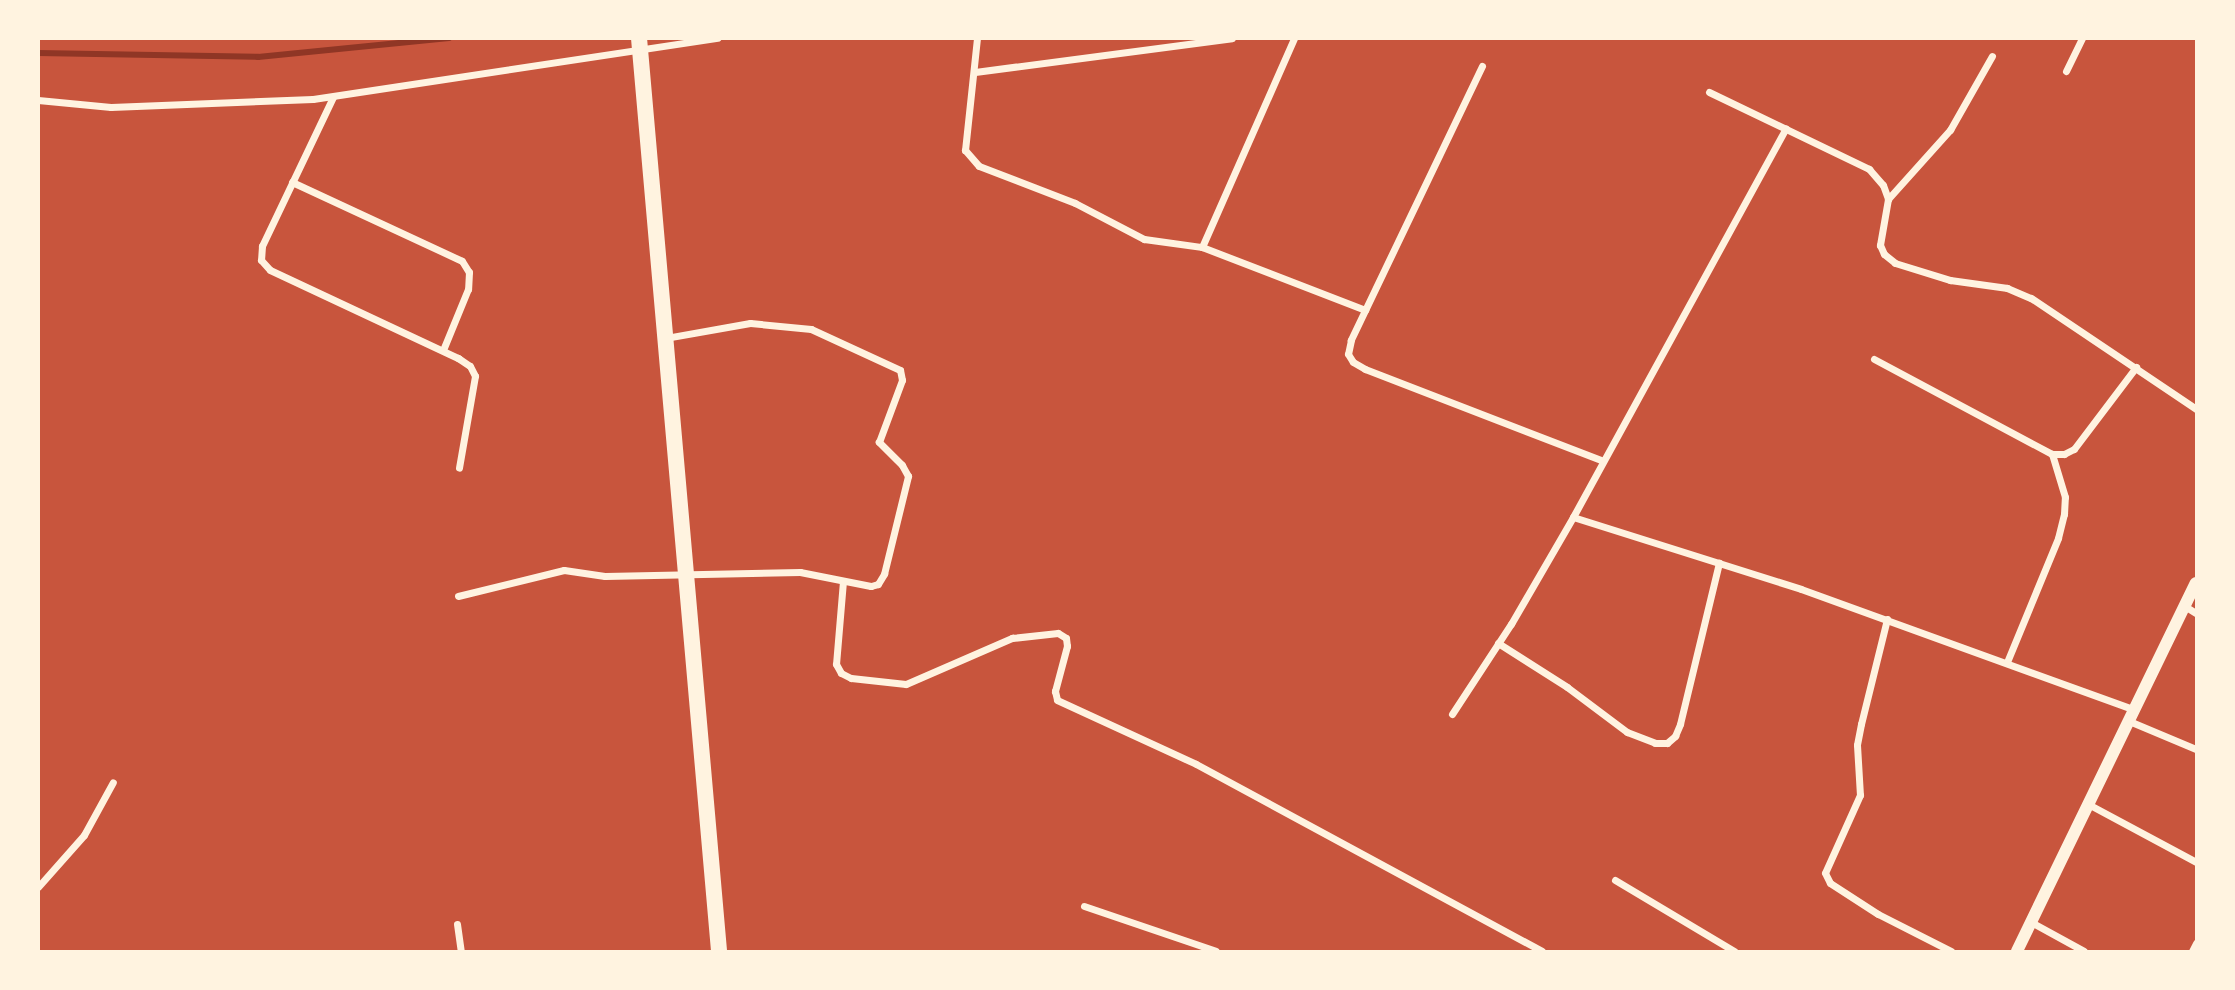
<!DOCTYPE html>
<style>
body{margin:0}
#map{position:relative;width:2235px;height:990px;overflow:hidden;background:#c8553d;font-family:"Playfair Display",serif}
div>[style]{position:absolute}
.stream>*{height:6px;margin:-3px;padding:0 3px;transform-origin:3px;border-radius:3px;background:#8f3625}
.minor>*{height:7px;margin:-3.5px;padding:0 3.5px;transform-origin:3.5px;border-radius:3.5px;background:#fff3e0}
.tertiary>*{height:12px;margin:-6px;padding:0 6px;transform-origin:6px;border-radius:6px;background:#fff3e0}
.primary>*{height:16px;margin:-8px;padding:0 8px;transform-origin:8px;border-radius:8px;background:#fff3e0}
span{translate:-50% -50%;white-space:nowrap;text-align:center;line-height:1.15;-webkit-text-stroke:6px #fff3e0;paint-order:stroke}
.frame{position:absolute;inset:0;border:40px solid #fff3e0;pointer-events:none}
</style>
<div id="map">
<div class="stream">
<i style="left:38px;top:53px;width:220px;rotate:1deg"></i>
<i style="left:258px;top:57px;width:192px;rotate:-5.7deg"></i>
</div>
<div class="minor">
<i style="left:977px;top:38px;width:113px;rotate:96.1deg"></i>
<i style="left:965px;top:150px;width:21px;rotate:49deg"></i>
<i style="left:979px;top:166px;width:103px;rotate:21.1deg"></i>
<i style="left:1075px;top:203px;width:78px;rotate:27.6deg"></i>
<i style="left:1144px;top:239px;width:59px;rotate:7.9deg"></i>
<i style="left:1202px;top:247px;width:175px;rotate:21.1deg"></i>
<i style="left:1482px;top:66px;width:304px;rotate:115.6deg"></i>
<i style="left:1351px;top:340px;width:14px;rotate:102deg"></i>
<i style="left:1348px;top:354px;width:9px;rotate:58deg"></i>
<i style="left:1353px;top:362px;width:14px;rotate:30deg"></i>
<i style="left:1365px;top:369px;width:255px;rotate:21.1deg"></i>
<i style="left:2066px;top:71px;width:37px;rotate:-64deg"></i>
<i style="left:975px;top:72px;width:259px;rotate:-7.5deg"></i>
<i style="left:1709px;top:92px;width:178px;rotate:25.7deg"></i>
<i style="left:1869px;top:169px;width:21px;rotate:49deg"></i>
<i style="left:1883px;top:185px;width:15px;rotate:70deg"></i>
<i style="left:1888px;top:199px;width:47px;rotate:99.9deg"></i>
<i style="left:1880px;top:245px;width:10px;rotate:66deg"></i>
<i style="left:1884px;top:254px;width:14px;rotate:39deg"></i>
<i style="left:1895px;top:263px;width:58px;rotate:17.2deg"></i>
<i style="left:1950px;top:280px;width:58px;rotate:8deg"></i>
<i style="left:2007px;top:288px;width:26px;rotate:23deg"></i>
<i style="left:2031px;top:298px;width:199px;rotate:33.9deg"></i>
<i style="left:333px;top:97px;width:165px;rotate:115.5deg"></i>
<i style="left:262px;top:246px;width:14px;rotate:94deg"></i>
<i style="left:261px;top:260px;width:13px;rotate:48deg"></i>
<i style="left:270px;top:270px;width:208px;rotate:25.1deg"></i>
<i style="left:458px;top:358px;width:14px;rotate:34deg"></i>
<i style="left:470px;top:366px;width:11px;rotate:63deg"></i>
<i style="left:475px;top:376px;width:93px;rotate:99.9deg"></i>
<i style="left:38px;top:100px;width:73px;rotate:5.5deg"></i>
<i style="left:111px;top:107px;width:202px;rotate:-2.3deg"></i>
<i style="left:313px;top:99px;width:409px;rotate:-8.6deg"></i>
<i style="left:292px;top:182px;width:187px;rotate:24.9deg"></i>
<i style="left:462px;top:261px;width:13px;rotate:58deg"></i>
<i style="left:469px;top:272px;width:17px;rotate:93deg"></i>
<i style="left:468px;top:289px;width:66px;rotate:112.3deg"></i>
<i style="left:1888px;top:199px;width:93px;rotate:-48.1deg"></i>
<i style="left:1950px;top:130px;width:85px;rotate:-60.4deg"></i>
<i style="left:1202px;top:247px;width:228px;rotate:-66.2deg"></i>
<i style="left:1874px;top:359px;width:202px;rotate:28.1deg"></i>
<i style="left:2052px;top:454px;width:12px"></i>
<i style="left:2064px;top:454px;width:11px;rotate:-27deg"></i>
<i style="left:2074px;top:449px;width:103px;rotate:-52.9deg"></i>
<i style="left:1573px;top:517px;width:239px;rotate:17.5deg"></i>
<i style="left:1801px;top:589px;width:353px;rotate:19.9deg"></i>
<i style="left:843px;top:581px;width:83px;rotate:94.8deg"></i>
<i style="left:836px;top:664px;width:10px;rotate:61deg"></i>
<i style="left:841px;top:673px;width:11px;rotate:27deg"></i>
<i style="left:851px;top:678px;width:55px;rotate:6.2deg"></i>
<i style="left:906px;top:684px;width:116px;rotate:-23.5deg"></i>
<i style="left:1012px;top:638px;width:46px;rotate:-6.2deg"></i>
<i style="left:1058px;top:633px;width:9px;rotate:32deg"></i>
<i style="left:1066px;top:638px;width:8px;rotate:83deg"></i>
<i style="left:1067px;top:646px;width:47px;rotate:104.9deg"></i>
<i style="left:1055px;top:691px;width:9px;rotate:77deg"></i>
<i style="left:1057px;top:700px;width:153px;rotate:24.7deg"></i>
<i style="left:1196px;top:764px;width:393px;rotate:28.4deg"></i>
<i style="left:458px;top:596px;width:109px;rotate:-13.8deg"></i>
<i style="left:564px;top:570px;width:41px;rotate:8.3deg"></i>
<i style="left:605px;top:576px;width:195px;rotate:-1.2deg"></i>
<i style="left:800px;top:572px;width:72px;rotate:11.2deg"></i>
<i style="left:871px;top:586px;width:7px;rotate:-16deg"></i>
<i style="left:878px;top:584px;width:12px;rotate:-59deg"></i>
<i style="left:884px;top:574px;width:101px;rotate:-76.2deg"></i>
<i style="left:908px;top:476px;width:13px;rotate:-119deg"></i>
<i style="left:902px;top:465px;width:33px;rotate:-135deg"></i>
<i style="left:879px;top:442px;width:66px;rotate:-69.6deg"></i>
<i style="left:902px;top:380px;width:10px;rotate:-101deg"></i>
<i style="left:900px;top:370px;width:98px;rotate:-155.3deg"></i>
<i style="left:811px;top:329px;width:61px;rotate:-174.4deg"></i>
<i style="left:750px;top:323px;width:85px;rotate:169.9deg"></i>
<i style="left:2183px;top:605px;width:15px;rotate:32deg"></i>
<i style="left:1887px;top:619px;width:108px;rotate:103.9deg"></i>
<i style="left:1861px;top:724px;width:21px;rotate:101deg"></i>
<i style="left:1857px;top:745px;width:50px;rotate:86.6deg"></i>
<i style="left:1860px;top:795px;width:85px;rotate:114.2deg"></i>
<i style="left:1825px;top:873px;width:11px;rotate:63deg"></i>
<i style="left:1830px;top:883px;width:57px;rotate:32.9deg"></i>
<i style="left:1878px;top:914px;width:82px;rotate:26.9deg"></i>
<i style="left:1498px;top:643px;width:82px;rotate:32.5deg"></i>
<i style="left:1567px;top:687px;width:75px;rotate:36.9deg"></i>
<i style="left:1627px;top:732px;width:30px;rotate:21deg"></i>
<i style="left:1655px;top:743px;width:12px"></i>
<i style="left:1667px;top:743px;width:11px;rotate:-41deg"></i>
<i style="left:1675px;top:736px;width:13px;rotate:-67deg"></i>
<i style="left:1680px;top:724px;width:166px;rotate:-76.4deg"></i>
<i style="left:2007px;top:662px;width:134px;rotate:-67.6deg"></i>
<i style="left:2058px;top:538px;width:25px;rotate:-76deg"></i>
<i style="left:2064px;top:514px;width:17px;rotate:-87deg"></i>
<i style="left:2065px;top:497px;width:45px;rotate:-106.8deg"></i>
<i style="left:1452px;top:714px;width:108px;rotate:-56.8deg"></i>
<i style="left:1511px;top:624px;width:124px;rotate:-59.9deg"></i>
<i style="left:1573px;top:517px;width:443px;rotate:-61.3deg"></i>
<i style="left:2129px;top:721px;width:73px;rotate:22.7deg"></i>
<i style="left:2088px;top:804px;width:123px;rotate:28.2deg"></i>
<i style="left:1615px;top:880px;width:139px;rotate:30.8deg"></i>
<i style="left:38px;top:887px;width:69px;rotate:-48.5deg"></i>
<i style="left:84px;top:835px;width:60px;rotate:-61.3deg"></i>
<i style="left:1084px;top:906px;width:139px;rotate:18.8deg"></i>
<i style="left:2031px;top:922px;width:60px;rotate:28.7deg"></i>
<i style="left:457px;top:924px;width:27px;rotate:82deg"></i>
<i style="left:2192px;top:951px;width:9px;rotate:-63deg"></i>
</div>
<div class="tertiary">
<i style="left:2017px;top:951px;width:409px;rotate:-64.1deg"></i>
</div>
<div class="primary">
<i style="left:639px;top:38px;width:916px;rotate:84.99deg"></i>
</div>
<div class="frame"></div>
</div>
